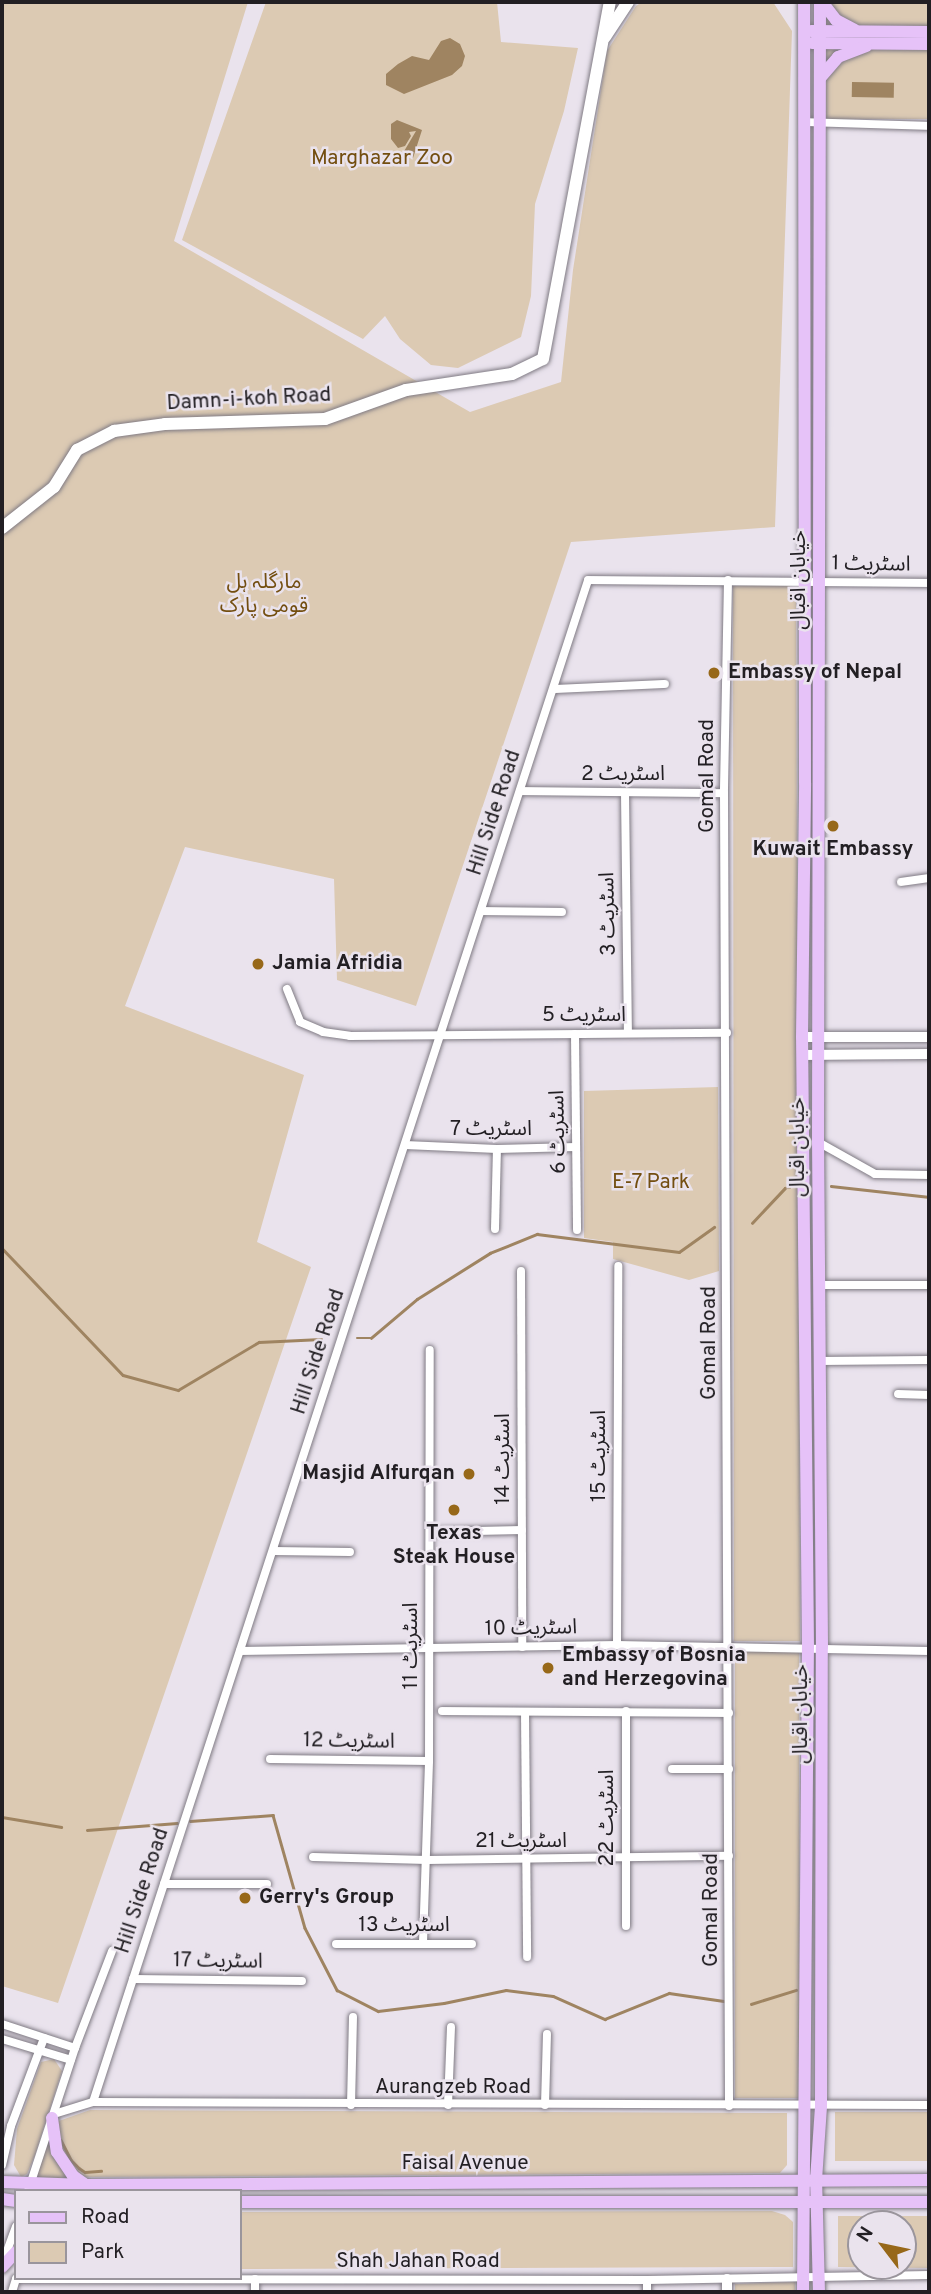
<!DOCTYPE html>
<meta charset="utf-8">
<style>
body{margin:0}
#map{position:relative;width:931px;height:2294px;overflow:hidden;background:#eae3ed;font-family:Overpass,"Noto Sans Arabic",sans-serif}
div>[style]{position:absolute}
.green>*{inset:0;background:#dccab3;transform-origin:0 0}
.water>*{inset:0;background:#9f8461;transform-origin:0 0}
.stream>*{height:2.5px;margin:-1.25px;padding:0 1.25px;transform-origin:1.25px;border-radius:1.25px;background:#9f8461}
.roads{filter:drop-shadow(0 0 2px #7f7a83) drop-shadow(0 0 2px #7f7a83)}
.minor>*{height:8px;margin:-4px;padding:0 4px;transform-origin:4px;border-radius:4px;background:#fff}
.tertiary>*{height:10px;margin:-5px;padding:0 5px;transform-origin:5px;border-radius:5px;background:#fff}
.secondary>*{height:12px;margin:-6px;padding:0 6px;transform-origin:6px;border-radius:6px;background:#fff}
.primary>*{height:12px;margin:-6px;padding:0 6px;transform-origin:6px;border-radius:6px;background:#e6c2f8}
.dots>*{width:19px;height:19px;translate:-50% -50%;box-sizing:border-box;border:4px solid #eae3ed;border-radius:50%}
span{translate:-50% -50%;white-space:nowrap;text-align:center;line-height:1.15;-webkit-text-stroke:5px #eae3ed;paint-order:stroke}
.park-label{font-size:21px;color:#734e10}
.street-label{font-size:21px;color:#221f23}
.poi-label{font-size:21px;color:#221f23;font-weight:700}
.left{translate:0 -50%;text-align:left}
.right{translate:-100% -50%;text-align:right}
.frame{position:absolute;inset:0;border:4px solid #221f23;pointer-events:none}
.legend{position:absolute;left:14px;top:2189px;width:228px;height:91px;box-sizing:border-box;background:#eae3ed;border:2px solid #9a959c;margin:0;padding:9px 12px;list-style:none;font-size:21px;color:#221f23}
.legend li{display:flex;align-items:center;gap:14px;height:35px}
.legend b{width:35px;border:2px solid #9a959c}
.north{position:absolute;left:847px;top:2210px;width:70px;height:70px;box-sizing:border-box;background:#eae3ed;border:2px solid #9a959c;border-radius:50%;rotate:302deg;font-size:19px;font-weight:700;line-height:28px;text-align:center;color:#221f23}
.north::after{content:'';display:block;margin:auto;width:24px;height:32px;background:#976819;clip-path:polygon(50% 0,100% 100%,50% 72%,0 100%)}
</style>
<div id="map">
<div class="green">
<i style="clip-path:polygon(2px 2px,248px 2px,174px 241px,470px 412px,561px 382px,573px 270px,607px 51px,636px 6px,642px 2px,773px 2px,792px 31px,775px 527px,571px 542px,416px 1006px,337px 980px,334px 879px,185px 847px,125px 1006px,304px 1075px,257px 1242px,311px 1267px,58px 2003px,2px 1986px)"></i>
<i style="clip-path:polygon(266px 2px,497px 2px,501px 42px,578px 48px,564px 111px,535px 204px,531px 296px,521px 337px,458px 368px,431px 365px,400px 339px,385px 316px,363px 339px,182px 240px)"></i>
<i style="left:826px;top:2px;width:103px;height:117px"></i>
<i style="clip-path:polygon(775px 584px,789px 585px,796px 600px,800px 1641px,734px 1641px,733px 586px)"></i>
<i style="clip-path:polygon(718px 1087px,719px 1271px,689px 1280px,613px 1259px,613px 1242px,584px 1238px,584px 1091px)"></i>
<i style="left:735px;top:1650px;width:64px;height:448px"></i>
<i style="clip-path:polygon(54px 2059px,62px 2071px,35px 2155px,27px 2174px,21px 2177px,14px 2165px,17px 2129px,41px 2062px)"></i>
<i style="clip-path:polygon(90px 2110px,787px 2113px,787px 2165px,780px 2173px,82px 2177px,66px 2162px,59px 2147px,56px 2122px)"></i>
<i style="left:835px;top:2112px;width:94px;height:49px"></i>
<i style="clip-path:polygon(49px 2137px,70px 2178px,36px 2179px)"></i>
<i style="clip-path:polygon(772px 2211px,785px 2215px,793px 2222px,793px 2267px,240px 2269px,240px 2212px)"></i>
<i style="clip-path:polygon(evenodd,838px 2216px,929px 2216px,929px 2268px,838px 2267px,838px 2216px,861px 2224px,903px 2224px,903px 2266px,861px 2266px,861px 2224px)"></i>
<i style="clip-path:polygon(795px 2282px,795px 2292px,735px 2292px,735px 2284px)"></i>
</div>
<div class="water">
<i style="clip-path:polygon(450px 38px,460px 44px,465px 56px,462px 66px,452px 75px,404px 94px,386px 85px,386px 74px,398px 64px,412px 56px,429px 60px,441px 41px)"></i>
<i style="left:852px;top:82px;width:42px;height:15px;rotate:1deg"></i>
<i style="clip-path:polygon(397px 120px,422px 130px,413px 158px,403px 153px,416px 131px,409px 132px,411px 136px,405px 146px,398px 148px,391px 139px,391px 124px)"></i>
</div>
<div class="stream">
<i style="left:831px;top:1186px;width:99px;rotate:6.4deg"></i>
<i style="left:752px;top:1223px;width:48px;rotate:-46.7deg"></i>
<i style="left:785px;top:1188px;width:5px"></i>
<i style="left:2px;top:1248px;width:175px;rotate:46.4deg"></i>
<i style="left:123px;top:1375px;width:57px;rotate:15.3deg"></i>
<i style="left:178px;top:1390px;width:94px;rotate:-30.7deg"></i>
<i style="left:259px;top:1342px;width:62px;rotate:-2.8deg"></i>
<i style="left:357px;top:1338px;width:14px"></i>
<i style="left:371px;top:1338px;width:60px;rotate:-40.3deg"></i>
<i style="left:417px;top:1299px;width:86px;rotate:-32.2deg"></i>
<i style="left:490px;top:1253px;width:51px;rotate:-22deg"></i>
<i style="left:537px;top:1234px;width:143px;rotate:7.2deg"></i>
<i style="left:679px;top:1252px;width:43px;rotate:-35.5deg"></i>
<i style="left:2px;top:1817px;width:60px;rotate:9.6deg"></i>
<i style="left:190px;top:1821px;width:83px;rotate:-4.1deg"></i>
<i style="left:273px;top:1815px;width:117px;rotate:74.2deg"></i>
<i style="left:305px;top:1928px;width:70px;rotate:62.7deg"></i>
<i style="left:337px;top:1990px;width:46px;rotate:27.1deg"></i>
<i style="left:378px;top:2011px;width:66px;rotate:-6.9deg"></i>
<i style="left:444px;top:2003px;width:63px;rotate:-11.8deg"></i>
<i style="left:506px;top:1990px;width:47px;rotate:7.3deg"></i>
<i style="left:553px;top:1996px;width:57px;rotate:23.9deg"></i>
<i style="left:605px;top:2019px;width:69px;rotate:-22.1deg"></i>
<i style="left:669px;top:1993px;width:55px;rotate:8.4deg"></i>
<i style="left:87px;top:1830px;width:90px;rotate:-4.4deg"></i>
<i style="left:751px;top:2004px;width:47px;rotate:-17.3deg"></i>
<i style="left:61px;top:2140px;width:22px;rotate:63deg"></i>
<i style="left:71px;top:2160px;width:11px;rotate:45deg"></i>
<i style="left:79px;top:2168px;width:7px;rotate:34deg"></i>
<i style="left:85px;top:2172px;width:16px;rotate:-4deg"></i>
</div>
<div class="roads">
<div class="minor">
<i style="left:803px;top:122px;width:126px;rotate:1.8deg"></i>
<i style="left:728px;top:580px;width:213px;rotate:91.1deg"></i>
<i style="left:724px;top:793px;width:1313px;rotate:89.78deg"></i>
<i style="left:554px;top:689px;width:111px;rotate:-2.6deg"></i>
<i style="left:520px;top:791px;width:204px;rotate:0.6deg"></i>
<i style="left:625px;top:793px;width:240px;rotate:89.3deg"></i>
<i style="left:901px;top:882px;width:28px;rotate:-8deg"></i>
<i style="left:482px;top:911px;width:80px;rotate:0.7deg"></i>
<i style="left:287px;top:989px;width:35px;rotate:68deg"></i>
<i style="left:300px;top:1022px;width:25px;rotate:23deg"></i>
<i style="left:323px;top:1032px;width:27px;rotate:8deg"></i>
<i style="left:350px;top:1036px;width:377px;rotate:-0.5deg"></i>
<i style="left:575px;top:1034px;width:196px;rotate:89.4deg"></i>
<i style="left:818px;top:1142px;width:65px;rotate:29.3deg"></i>
<i style="left:875px;top:1174px;width:54px;rotate:1.1deg"></i>
<i style="left:405px;top:1145px;width:92px;rotate:2.5deg"></i>
<i style="left:497px;top:1149px;width:79px;rotate:-1.5deg"></i>
<i style="left:495px;top:1229px;width:80px;rotate:-88.6deg"></i>
<i style="left:521px;top:1271px;width:376px;rotate:89.8deg"></i>
<i style="left:818px;top:1285px;width:111px"></i>
<i style="left:819px;top:1361px;width:110px;rotate:-0.5deg"></i>
<i style="left:898px;top:1394px;width:31px;rotate:2deg"></i>
<i style="left:430px;top:1532px;width:92px;rotate:-1.2deg"></i>
<i style="left:273px;top:1551px;width:77px;rotate:0.7deg"></i>
<i style="left:617px;top:1645px;width:379px;rotate:-89.8deg"></i>
<i style="left:240px;top:1651px;width:377px;rotate:-0.9deg"></i>
<i style="left:617px;top:1645px;width:312px;rotate:1.1deg"></i>
<i style="left:442px;top:1711px;width:287px;rotate:0.4deg"></i>
<i style="left:626px;top:1711px;width:215px;rotate:90deg"></i>
<i style="left:525px;top:1712px;width:245px;rotate:89.5deg"></i>
<i style="left:270px;top:1759px;width:159px;rotate:0.7deg"></i>
<i style="left:672px;top:1769px;width:57px"></i>
<i style="left:313px;top:1857px;width:114px;rotate:1.5deg"></i>
<i style="left:427px;top:1860px;width:302px;rotate:-0.8deg"></i>
<i style="left:164px;top:1884px;width:103px"></i>
<i style="left:423px;top:1943px;width:182px;rotate:-88.1deg"></i>
<i style="left:429px;top:1761px;width:411px;rotate:-89.9deg"></i>
<i style="left:336px;top:1944px;width:136px"></i>
<i style="left:133px;top:1979px;width:169px;rotate:0.7deg"></i>
<i style="left:2px;top:2024px;width:77px;rotate:18.2deg"></i>
<i style="left:2px;top:2039px;width:72px;rotate:16.9deg"></i>
<i style="left:93px;top:2102px;width:1600px;rotate:-71.98deg"></i>
<i style="left:588px;top:580px;width:341px;rotate:0.5deg"></i>
<i style="left:93px;top:2102px;width:836px;rotate:0.21deg"></i>
<i style="left:351px;top:2105px;width:88px;rotate:-88.7deg"></i>
<i style="left:448px;top:2105px;width:78px;rotate:-87.8deg"></i>
<i style="left:545px;top:2105px;width:71px;rotate:-88.4deg"></i>
<i style="left:54px;top:2114px;width:41px;rotate:-17.1deg"></i>
<i style="left:2px;top:2165px;width:40px;rotate:-77deg"></i>
<i style="left:11px;top:2126px;width:94px;rotate:-69.4deg"></i>
<i style="left:28px;top:2191px;width:151px;rotate:-71.8deg"></i>
<i style="left:75px;top:2048px;width:104px;rotate:-69.1deg"></i>
<i style="left:3px;top:2262px;width:38px;rotate:-70deg"></i>
<i style="left:647px;top:2280px;width:12px;rotate:90deg"></i>
<i style="left:12px;top:2292px;width:14px;rotate:-73deg"></i>
<i style="left:16px;top:2279px;width:631px;rotate:0.09deg"></i>
<i style="left:647px;top:2280px;width:282px;rotate:-1deg"></i>
<i style="left:255px;top:2292px;width:13px;rotate:-90deg"></i>
</div>
<div class="tertiary">
<i style="left:802px;top:1037px;width:127px"></i>
<i style="left:802px;top:1055px;width:127px;rotate:-0.5deg"></i>
<i style="left:727px;top:2279px;width:13px;rotate:90deg"></i>
</div>
<div class="secondary">
<i style="left:605px;top:37px;width:42px;rotate:-56.7deg"></i>
<i style="left:2px;top:528px;width:66px;rotate:-38.3deg"></i>
<i style="left:54px;top:487px;width:44px;rotate:-58.1deg"></i>
<i style="left:77px;top:450px;width:42px;rotate:-27.2deg"></i>
<i style="left:114px;top:431px;width:51px;rotate:-7.8deg"></i>
<i style="left:165px;top:424px;width:160px;rotate:-1.8deg"></i>
<i style="left:325px;top:419px;width:86px;rotate:-19.7deg"></i>
<i style="left:406px;top:390px;width:107px;rotate:-8.6deg"></i>
<i style="left:512px;top:374px;width:34px;rotate:-26deg"></i>
<i style="left:543px;top:359px;width:363px;rotate:-79.4deg"></i>
</div>
<div class="primary">
<i style="left:822px;top:2px;width:23px;rotate:52deg"></i>
<i style="left:836px;top:20px;width:21px;rotate:28deg"></i>
<i style="left:811px;top:31px;width:118px;rotate:0.5deg"></i>
<i style="left:812px;top:43px;width:117px;rotate:0.5deg"></i>
<i style="left:820px;top:78px;width:28px;rotate:-49deg"></i>
<i style="left:838px;top:57px;width:30px;rotate:-21deg"></i>
<i style="left:52px;top:2118px;width:34px;rotate:82deg"></i>
<i style="left:57px;top:2152px;width:29px;rotate:56deg"></i>
<i style="left:73px;top:2176px;width:16px;rotate:35deg"></i>
<i style="left:2px;top:2182px;width:84px;rotate:2deg"></i>
<i style="left:86px;top:2185px;width:843px;rotate:-0.34deg"></i>
<i style="left:2px;top:2199px;width:14px;rotate:8deg"></i>
<i style="left:240px;top:2202px;width:689px"></i>
<i style="left:2px;top:2267px;width:21px;rotate:-47deg"></i>
<i style="left:803px;top:2292px;width:645px;rotate:-89.56deg"></i>
<i style="left:808px;top:1647px;width:610px;rotate:-90.56deg"></i>
<i style="left:802px;top:1037px;width:254px;rotate:-89.3deg"></i>
<i style="left:805px;top:783px;width:781px;rotate:-90.07deg"></i>
<i style="left:819px;top:2292px;width:112px;rotate:-91.5deg"></i>
<i style="left:816px;top:2180px;width:74px;rotate:-86.1deg"></i>
<i style="left:821px;top:2106px;width:459px;rotate:-89.9deg"></i>
<i style="left:822px;top:1647px;width:505px;rotate:-90.45deg"></i>
<i style="left:818px;top:1142px;width:1140px;rotate:-89.9deg"></i>
</div>
</div>
<div class="dots">
<i style="left:714px;top:673px;background:#976819"></i>
<i style="left:833px;top:826px;background:#976819"></i>
<i style="left:258px;top:964px;background:#976819"></i>
<i style="left:469px;top:1474px;background:#976819"></i>
<i style="left:454px;top:1510px;background:#976819"></i>
<i style="left:548px;top:1668px;background:#976819"></i>
<i style="left:245px;top:1898px;background:#976819"></i>
</div>
<div class="park-label">
<span style="left:382px;top:159px">Marghazar Zoo</span>
<span style="left:264px;top:595px">مارگلہ ہل<br>قومی پارک</span>
<span style="left:651px;top:1183px">E-7 Park</span>
</div>
<div class="street-label">
<span style="left:249px;top:400px;rotate:-3deg">Damn-i-koh Road</span>
<span style="left:871px;top:565px;rotate:1deg">اسٹریٹ 1</span>
<span style="left:800px;top:580px;rotate:-90deg">خیابان اقبال</span>
<span style="left:623px;top:775px">اسٹریٹ 2</span>
<span style="left:708px;top:776px;rotate:-90deg">Gomal Road</span>
<span style="left:495px;top:813px;rotate:-72deg">Hill Side Road</span>
<span style="left:609px;top:914px;rotate:-91deg">اسٹریٹ 3</span>
<span style="left:584px;top:1016px">اسٹریٹ 5</span>
<span style="left:491px;top:1130px">اسٹریٹ 7</span>
<span style="left:559px;top:1132px;rotate:-91deg">اسٹریٹ 6</span>
<span style="left:799px;top:1147px;rotate:-90deg">خیابان اقبال</span>
<span style="left:710px;top:1343px;rotate:-90deg">Gomal Road</span>
<span style="left:319px;top:1352px;rotate:-72deg">Hill Side Road</span>
<span style="left:600px;top:1456px;rotate:-90deg">اسٹریٹ 15</span>
<span style="left:504px;top:1459px;rotate:-90deg">اسٹریٹ 14</span>
<span style="left:531px;top:1629px;rotate:-1deg">اسٹریٹ 10</span>
<span style="left:412px;top:1646px;rotate:-90deg">اسٹریٹ 11</span>
<span style="left:802px;top:1714px;rotate:-90deg">خیابان اقبال</span>
<span style="left:349px;top:1742px;rotate:1deg">اسٹریٹ 12</span>
<span style="left:608px;top:1818px;rotate:-90deg">اسٹریٹ 22</span>
<span style="left:521px;top:1842px">اسٹریٹ 21</span>
<span style="left:143px;top:1891px;rotate:-72deg">Hill Side Road</span>
<span style="left:712px;top:1910px;rotate:-90deg">Gomal Road</span>
<span style="left:404px;top:1926px">اسٹریٹ 13</span>
<span style="left:218px;top:1962px;rotate:1deg">اسٹریٹ 17</span>
<span style="left:453px;top:2088px">Aurangzeb Road</span>
<span style="left:465px;top:2164px">Faisal Avenue</span>
<span style="left:418px;top:2262px">Shah Jahan Road</span>
</div>
<div class="poi-label">
<span class="left" style="left:728px;top:673px">Embassy of Nepal</span>
<span style="left:833px;top:850px">Kuwait Embassy</span>
<span class="left" style="left:272px;top:964px">Jamia Afridia</span>
<span class="right" style="left:455px;top:1474px">Masjid Alfurqan</span>
<span style="left:454px;top:1546px">Texas<br>Steak House</span>
<span class="left" style="left:562px;top:1668px">Embassy of Bosnia<br>and Herzegovina</span>
<span class="left" style="left:259px;top:1898px">Gerry's Group</span>
</div>
<div class="frame"></div>
<ul class="legend">
<li><b style="height:9px;background:#e6c2f8"></b>Road</li>
<li><b style="height:19px;background:#dccab3"></b>Park</li>
</ul>
<div class="north">N</div>
</div>
